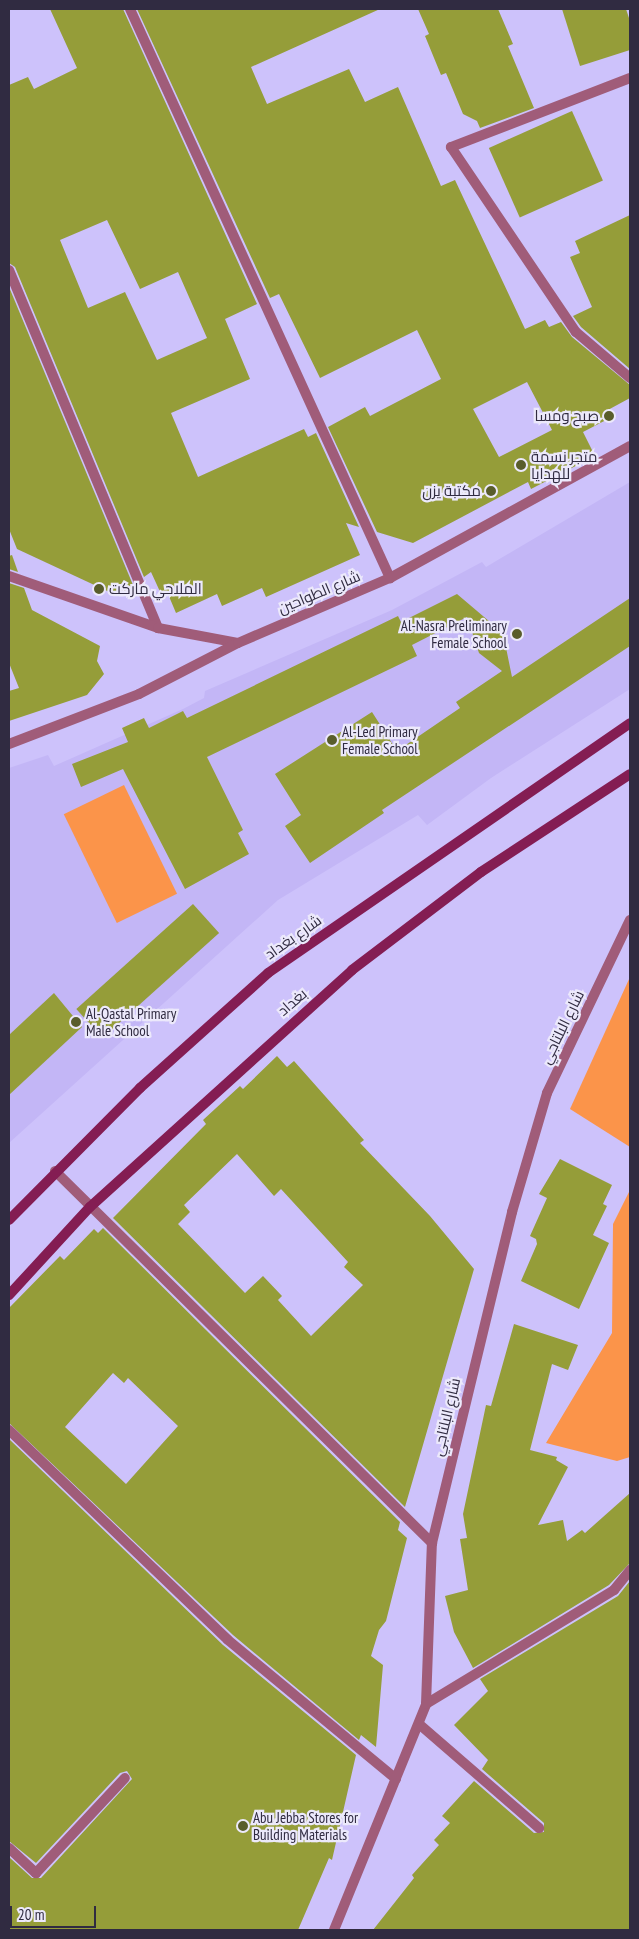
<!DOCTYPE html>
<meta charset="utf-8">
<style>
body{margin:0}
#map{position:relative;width:639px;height:1939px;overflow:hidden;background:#cdc2fb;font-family:"PT Sans Narrow",Cairo,sans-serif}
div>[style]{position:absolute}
.built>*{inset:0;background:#c3b6f6}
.green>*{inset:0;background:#fb944a;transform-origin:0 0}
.building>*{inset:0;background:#959d39;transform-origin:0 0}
.service>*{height:10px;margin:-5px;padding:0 5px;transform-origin:5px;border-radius:5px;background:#a05c79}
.minor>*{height:10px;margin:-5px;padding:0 5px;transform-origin:5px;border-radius:5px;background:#a05c79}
.secondary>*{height:10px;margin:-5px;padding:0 5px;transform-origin:5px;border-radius:5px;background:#841d53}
.dots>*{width:14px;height:14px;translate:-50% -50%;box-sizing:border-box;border:2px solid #ece9fb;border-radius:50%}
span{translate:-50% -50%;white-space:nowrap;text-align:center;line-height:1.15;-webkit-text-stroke:4.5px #ece9fb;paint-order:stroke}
.poi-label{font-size:15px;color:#302b41}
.right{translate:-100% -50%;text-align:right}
.left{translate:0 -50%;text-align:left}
.street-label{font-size:15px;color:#302b41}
.frame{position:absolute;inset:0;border:10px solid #302b41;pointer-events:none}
.scale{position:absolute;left:10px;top:1906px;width:86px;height:22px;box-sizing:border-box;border:2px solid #302b41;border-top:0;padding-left:6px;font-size:15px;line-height:18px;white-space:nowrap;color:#302b41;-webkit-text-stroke:4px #ece9fb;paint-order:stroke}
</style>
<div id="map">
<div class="built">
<i style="clip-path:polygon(630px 482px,630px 689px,491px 778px,427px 825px,418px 815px,278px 900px,9px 1143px,9px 768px,48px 755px,54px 766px,183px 709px,204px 698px,205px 691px,392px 610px,482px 562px,486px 567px)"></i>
</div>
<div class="green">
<i style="left:124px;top:785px;width:121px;height:67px;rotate:64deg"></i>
<i style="clip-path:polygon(630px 977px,630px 1147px,570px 1109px)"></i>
<i style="clip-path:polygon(630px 1190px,630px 1457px,617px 1461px,546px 1443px,612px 1333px,613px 1224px)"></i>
</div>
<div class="building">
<i style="clip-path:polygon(evenodd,50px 9px,123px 9px,257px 304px,225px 319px,250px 379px,171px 413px,198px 477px,304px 429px,308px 437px,316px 433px,359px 527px,346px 523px,360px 555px,266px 597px,262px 588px,222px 606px,217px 594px,176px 613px,168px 594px,162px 596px,151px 572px,144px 577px,15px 267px,9px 263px,9px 85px,28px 77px,34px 89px,77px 68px,50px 9px,107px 220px,140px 289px,178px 272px,207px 338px,157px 360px,125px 292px,88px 308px,60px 240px,107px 220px)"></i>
<i style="clip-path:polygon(evenodd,137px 9px,380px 9px,251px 67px,267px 104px,349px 69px,365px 102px,398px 87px,441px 186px,455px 180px,525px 329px,545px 320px,549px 327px,561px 322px,572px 337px,630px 385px,630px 398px,606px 411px,610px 418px,583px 432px,595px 456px,531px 489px,528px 482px,413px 543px,377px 532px,328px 427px,365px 407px,370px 416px,441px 379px,417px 330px,320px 378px,279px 294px,270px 298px,137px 9px,527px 382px,552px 430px,499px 457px,473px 409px,527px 382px)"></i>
<i style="clip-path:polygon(418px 9px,498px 9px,513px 44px,508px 46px,534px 108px,480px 128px,477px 121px,463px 114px,446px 73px,441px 75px,425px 36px,429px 34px)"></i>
<i style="clip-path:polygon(562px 9px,626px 9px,630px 21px,630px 50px,580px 66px)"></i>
<i style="left:572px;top:111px;width:76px;height:91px;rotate:66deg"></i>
<i style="clip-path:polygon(630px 215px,630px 369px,581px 327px,573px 316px,592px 307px,570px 257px,580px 253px,575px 241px)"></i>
<i style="clip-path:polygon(9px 287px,133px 585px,118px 596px,17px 549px,9px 529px)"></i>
<i style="clip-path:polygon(12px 555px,18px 572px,9px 569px,9px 556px)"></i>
<i style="clip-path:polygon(9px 583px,24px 588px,32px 610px,100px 646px,97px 661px,104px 674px,87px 695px,9px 721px,9px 691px,19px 688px,9px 663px)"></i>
<i style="clip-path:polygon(457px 594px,503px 633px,512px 677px,630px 598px,630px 646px,382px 810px,384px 813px,310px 863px,285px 826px,301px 815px,275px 774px,372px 712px,397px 751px,460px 708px,456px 702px,502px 671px,479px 653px,467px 617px,412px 645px,417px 656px,207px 757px,243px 830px,238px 833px,249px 854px,185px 889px,123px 769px,81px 787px,72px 764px,128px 742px,122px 728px,144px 718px,149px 728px,183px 711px,187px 718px,398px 616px,401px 622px)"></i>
<i style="left:193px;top:904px;width:39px;height:157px;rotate:48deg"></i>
<i style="clip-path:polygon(54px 993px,82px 1027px,9px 1095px,9px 1035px)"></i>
<i style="clip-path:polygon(evenodd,277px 1056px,287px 1067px,294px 1061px,364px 1140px,360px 1143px,430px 1216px,474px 1269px,405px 1507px,113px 1218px,206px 1124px,203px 1120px,240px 1086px,243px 1089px,277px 1056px,237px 1154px,274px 1196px,281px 1189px,348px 1262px,344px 1267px,363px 1285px,311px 1336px,278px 1300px,282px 1296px,263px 1276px,245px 1293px,178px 1224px,190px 1212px,184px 1205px,237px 1154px)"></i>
<i style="clip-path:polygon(560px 1159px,612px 1185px,603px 1204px,607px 1206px,593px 1235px,609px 1243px,579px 1309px,521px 1281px,537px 1244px,536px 1239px,530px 1236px,547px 1198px,539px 1194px)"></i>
<i style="clip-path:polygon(evenodd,103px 1228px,400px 1522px,398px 1530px,407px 1538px,386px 1621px,379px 1630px,371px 1656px,383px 1665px,376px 1747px,361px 1735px,359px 1740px,233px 1635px,9px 1423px,9px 1308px,60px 1256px,64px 1260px,94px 1229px,98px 1233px,103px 1228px,113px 1373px,124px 1383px,128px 1378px,178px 1426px,126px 1484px,65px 1427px,113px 1373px)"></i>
<i style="clip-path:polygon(514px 1324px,578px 1345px,568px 1370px,552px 1364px,530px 1450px,557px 1457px,556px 1460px,568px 1467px,538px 1525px,563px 1520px,567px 1541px,582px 1530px,585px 1533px,630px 1493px,630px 1563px,609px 1585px,473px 1668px,454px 1632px,445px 1596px,468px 1590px,460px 1539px,467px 1538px,463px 1514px,486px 1405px,491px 1406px)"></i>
<i style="clip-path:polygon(9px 1439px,223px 1645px,356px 1755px,332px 1860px,329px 1858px,298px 1930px,9px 1930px,9px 1857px,32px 1878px,41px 1878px,132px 1779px,127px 1771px,120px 1773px,36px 1863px,9px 1841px)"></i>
<i style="clip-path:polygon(630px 1581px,630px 1930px,373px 1930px,414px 1878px,412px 1875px,439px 1845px,434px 1840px,450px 1823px,442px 1816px,474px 1781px,534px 1833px,544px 1832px,544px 1823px,482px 1769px,488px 1760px,454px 1725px,488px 1691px,480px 1679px,618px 1596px)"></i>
</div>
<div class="service">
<i style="left:630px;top:78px;width:192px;rotate:158.9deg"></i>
<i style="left:451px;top:147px;width:223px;rotate:56deg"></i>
<i style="left:576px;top:332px;width:71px;rotate:40.4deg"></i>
<i style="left:419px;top:1724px;width:159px;rotate:40.9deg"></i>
</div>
<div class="minor">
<i style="left:130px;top:9px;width:626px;rotate:65.44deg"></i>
<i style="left:9px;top:270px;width:388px;rotate:67.4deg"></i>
<i style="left:9px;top:576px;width:158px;rotate:19.2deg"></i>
<i style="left:158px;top:628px;width:81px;rotate:10.6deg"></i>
<i style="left:9px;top:744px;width:139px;rotate:-21deg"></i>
<i style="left:139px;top:694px;width:111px;rotate:-27.3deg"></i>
<i style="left:238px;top:643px;width:165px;rotate:-23.2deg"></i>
<i style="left:390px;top:578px;width:274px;rotate:-28.8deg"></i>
<i style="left:55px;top:1171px;width:530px;rotate:44.62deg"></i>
<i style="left:9px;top:1430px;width:303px;rotate:43.8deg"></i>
<i style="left:228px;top:1640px;width:218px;rotate:39.6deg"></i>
<i style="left:426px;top:1704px;width:220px;rotate:-31.2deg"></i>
<i style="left:614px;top:1590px;width:26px;rotate:-51deg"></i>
<i style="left:9px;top:1848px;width:37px;rotate:43deg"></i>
<i style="left:36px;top:1873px;width:130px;rotate:-46.9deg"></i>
<i style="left:334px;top:1930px;width:244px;rotate:-67.8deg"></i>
<i style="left:426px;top:1704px;width:161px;rotate:-87.9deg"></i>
<i style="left:432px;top:1543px;width:341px;rotate:-76.4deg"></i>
<i style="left:512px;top:1212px;width:124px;rotate:-73.6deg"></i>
<i style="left:547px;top:1093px;width:192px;rotate:-64.4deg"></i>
</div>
<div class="secondary">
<i style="left:9px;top:1220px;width:186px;rotate:-45.2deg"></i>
<i style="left:140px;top:1088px;width:172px;rotate:-41.9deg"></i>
<i style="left:268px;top:973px;width:440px;rotate:-34.6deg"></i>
<i style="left:9px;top:1295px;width:120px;rotate:-47.4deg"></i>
<i style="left:90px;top:1207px;width:353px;rotate:-42.1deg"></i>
<i style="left:352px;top:970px;width:162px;rotate:-37.2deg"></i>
<i style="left:481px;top:872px;width:178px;rotate:-33.3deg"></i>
</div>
<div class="dots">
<i style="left:609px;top:416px;background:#595d2b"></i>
<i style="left:521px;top:465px;background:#595d2b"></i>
<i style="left:491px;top:491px;background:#595d2b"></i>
<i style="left:99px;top:589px;background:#595d2b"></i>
<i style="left:517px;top:634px;background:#595d2b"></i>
<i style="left:332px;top:740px;background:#595d2b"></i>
<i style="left:76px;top:1022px;background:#595d2b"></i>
<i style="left:243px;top:1826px;background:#595d2b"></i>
</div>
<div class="poi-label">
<span class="right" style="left:599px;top:416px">صبح ومسا</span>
<span class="left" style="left:531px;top:465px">متجر نسمة<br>للهدايا</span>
<span class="right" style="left:481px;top:491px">مكتبة يزن</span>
<span class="left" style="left:109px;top:589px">الملاحي ماركت</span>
<span class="right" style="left:507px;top:634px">Al-Nasra Preliminary<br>Female School</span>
<span class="left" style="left:342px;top:740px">Al-Led Primary<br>Female School</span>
<span class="left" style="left:86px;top:1022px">Al-Qastal Primary<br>Male School</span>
<span class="left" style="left:253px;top:1826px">Abu Jebba Stores for<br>Building Materials</span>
</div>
<div class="street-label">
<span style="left:319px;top:592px;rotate:-23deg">شارع الطواحين</span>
<span style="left:293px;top:937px;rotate:-35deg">شارع بغداد</span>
<span style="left:292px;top:1002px;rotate:-41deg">بغداد</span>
<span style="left:562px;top:1027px;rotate:-64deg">شارع البلتاجي</span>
<span style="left:446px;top:1417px;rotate:-77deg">شارع البلتاجي</span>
</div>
<div class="frame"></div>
<div class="scale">20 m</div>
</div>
